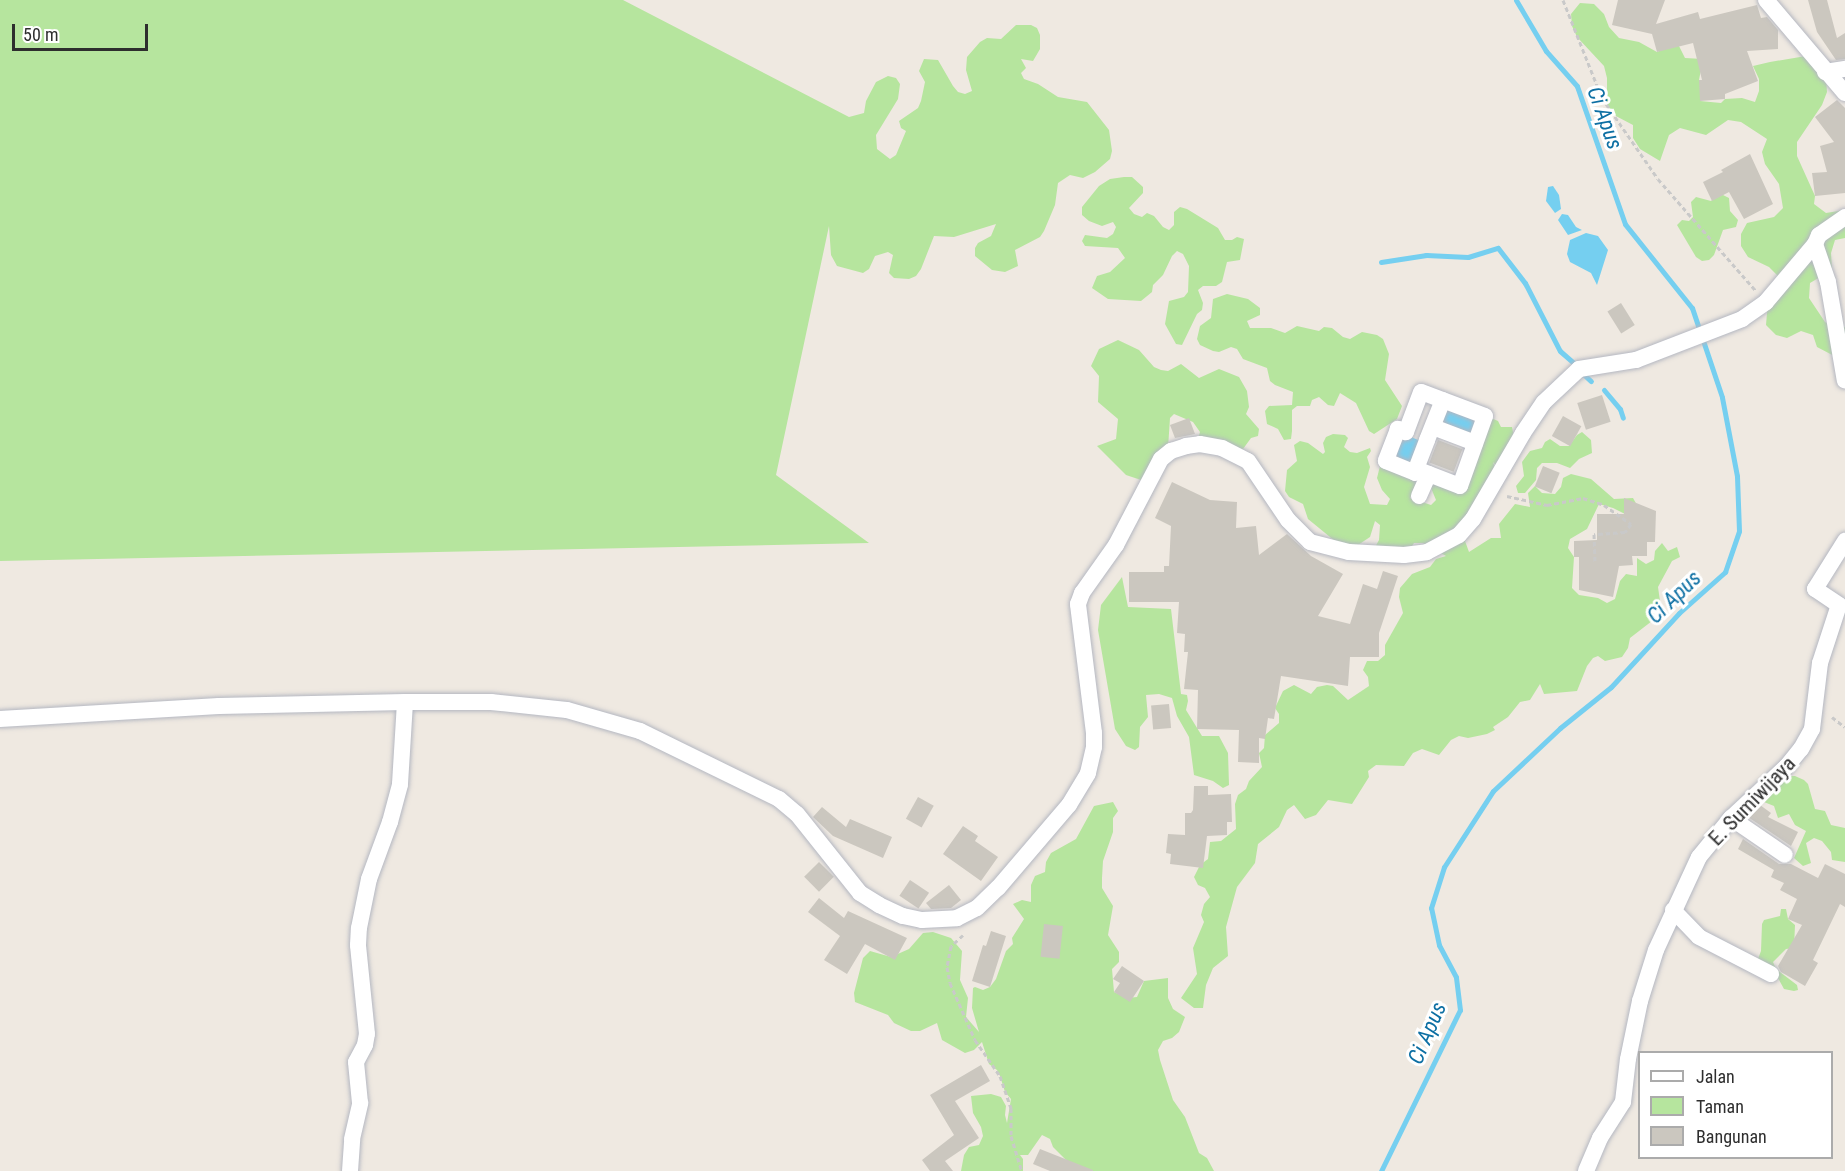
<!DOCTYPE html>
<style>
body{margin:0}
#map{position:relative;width:1845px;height:1171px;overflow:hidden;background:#efe9e1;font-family:"Roboto Condensed",sans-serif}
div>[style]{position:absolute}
.green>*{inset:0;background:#b6e59e}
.water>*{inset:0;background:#75cff0;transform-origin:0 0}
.stream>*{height:5px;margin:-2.5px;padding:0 2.5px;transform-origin:2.5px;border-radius:2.5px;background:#75cff0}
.building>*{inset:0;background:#cbc7bf;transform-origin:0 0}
.path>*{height:3px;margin-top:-1.5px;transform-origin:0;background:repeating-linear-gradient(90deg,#c9c9c9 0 4.5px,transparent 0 7.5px)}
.roads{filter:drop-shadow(0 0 2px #b4b7c1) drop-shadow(0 0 2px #b4b7c1)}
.street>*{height:16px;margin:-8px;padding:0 8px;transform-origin:8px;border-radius:8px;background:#fff}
span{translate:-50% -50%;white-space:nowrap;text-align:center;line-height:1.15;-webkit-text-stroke:6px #fff;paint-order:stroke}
.street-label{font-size:21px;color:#2e2e2e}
.water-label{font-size:22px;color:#0d6fa3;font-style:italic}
.legend{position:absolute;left:1638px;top:1051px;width:195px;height:108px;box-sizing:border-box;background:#fff;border:2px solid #ababab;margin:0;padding:8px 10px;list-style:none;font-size:18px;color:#2e2e2e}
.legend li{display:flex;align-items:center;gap:12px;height:30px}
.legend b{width:30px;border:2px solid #ababab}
.scale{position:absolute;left:12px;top:24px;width:136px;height:27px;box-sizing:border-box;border:3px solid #2e2e2e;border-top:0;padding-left:8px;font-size:18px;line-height:21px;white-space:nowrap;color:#2e2e2e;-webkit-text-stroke:4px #fff;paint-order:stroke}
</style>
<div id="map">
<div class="green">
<i style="clip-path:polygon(0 0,623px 0,849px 117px,864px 113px,866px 101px,876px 82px,888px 76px,896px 78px,900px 84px,898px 99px,876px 135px,877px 149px,890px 159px,896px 155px,906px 131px,901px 128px,899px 121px,918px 108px,921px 101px,925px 82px,919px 71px,924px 59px,938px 60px,953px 86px,958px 92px,965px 94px,972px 91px,966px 70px,967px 57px,980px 42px,987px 38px,1001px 39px,1016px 25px,1031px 25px,1037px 28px,1040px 35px,1040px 49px,1033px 61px,1021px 59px,1026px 68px,1021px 73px,1024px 79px,1038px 84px,1058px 97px,1087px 102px,1109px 130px,1112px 151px,1110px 159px,1095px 172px,1083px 178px,1070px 175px,1058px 183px,1055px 205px,1044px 231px,1040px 237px,1015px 250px,1018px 266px,1005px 272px,992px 270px,975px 256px,975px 248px,978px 243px,991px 236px,996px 224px,954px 237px,934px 236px,921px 269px,916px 276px,909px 279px,894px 278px,889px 273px,893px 255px,888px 252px,875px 256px,869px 269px,863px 273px,837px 266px,831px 255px,829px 226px,776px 475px,869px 543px,0 561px)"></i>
<i style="clip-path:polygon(1580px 3px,1594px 4px,1604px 14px,1609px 27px,1619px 38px,1639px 42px,1657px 52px,1675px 44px,1679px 46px,1685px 58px,1703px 59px,1699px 80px,1706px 86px,1700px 101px,1721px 103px,1725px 99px,1742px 98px,1755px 102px,1759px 91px,1759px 79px,1753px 66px,1770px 62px,1806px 56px,1826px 78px,1827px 92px,1822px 105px,1797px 142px,1797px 156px,1815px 196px,1814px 204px,1826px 213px,1845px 210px,1845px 238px,1835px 240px,1831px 253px,1832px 270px,1810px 283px,1809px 298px,1825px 322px,1838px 330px,1845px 327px,1845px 366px,1838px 358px,1817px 347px,1813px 335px,1801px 331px,1787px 338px,1776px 335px,1766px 325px,1768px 301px,1781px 279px,1769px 267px,1748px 257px,1741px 246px,1741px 234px,1747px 223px,1774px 217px,1783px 208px,1779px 184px,1765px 164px,1762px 152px,1767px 139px,1741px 122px,1728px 120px,1706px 135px,1680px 128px,1669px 135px,1660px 161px,1640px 149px,1633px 138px,1633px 125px,1612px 114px,1607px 103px,1607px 78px,1604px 66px,1577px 37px,1572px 26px,1571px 14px)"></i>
<i style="clip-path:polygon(1124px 177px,1132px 177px,1143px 187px,1143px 193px,1129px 208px,1134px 214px,1142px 217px,1147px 213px,1154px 216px,1163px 227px,1169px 230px,1174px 225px,1174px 212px,1180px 207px,1187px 209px,1218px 228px,1225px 240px,1232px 240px,1237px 237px,1244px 239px,1240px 260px,1227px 262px,1222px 282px,1216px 286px,1203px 286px,1198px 290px,1203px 303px,1202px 310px,1197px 314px,1182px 345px,1176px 344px,1165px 324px,1169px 301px,1184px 297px,1188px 292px,1189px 266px,1183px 254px,1177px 251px,1172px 256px,1163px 275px,1153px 285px,1152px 292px,1141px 301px,1108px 299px,1092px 288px,1097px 276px,1110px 272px,1125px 258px,1118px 248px,1085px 246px,1082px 241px,1085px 235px,1107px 238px,1113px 234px,1116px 227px,1113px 222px,1102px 226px,1089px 221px,1082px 215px,1082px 207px,1099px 186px,1110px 179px)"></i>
<i style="clip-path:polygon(1723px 195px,1729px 198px,1730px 211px,1738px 220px,1736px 227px,1723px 230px,1714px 255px,1709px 260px,1702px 261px,1696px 257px,1677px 225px,1682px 220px,1689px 221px,1693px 217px,1691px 202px,1696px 197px,1711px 201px,1716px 196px)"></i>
<i style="clip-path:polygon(1227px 294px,1248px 299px,1260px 308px,1260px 315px,1247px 321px,1250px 328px,1271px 328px,1285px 333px,1297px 326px,1319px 331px,1324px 327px,1332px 328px,1343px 337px,1350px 339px,1362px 332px,1377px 335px,1383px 339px,1389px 354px,1385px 380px,1402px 406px,1397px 419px,1374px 434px,1369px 431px,1356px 403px,1340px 393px,1334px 406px,1328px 405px,1319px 397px,1312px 400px,1310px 406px,1297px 406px,1292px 410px,1292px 431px,1291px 439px,1284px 440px,1278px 429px,1267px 424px,1265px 411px,1269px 406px,1292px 405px,1293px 392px,1275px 385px,1270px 381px,1267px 368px,1243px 359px,1237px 349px,1231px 347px,1219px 352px,1213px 351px,1200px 345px,1197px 339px,1200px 326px,1211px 318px,1213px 299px)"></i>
<i style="clip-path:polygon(1118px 340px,1139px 350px,1154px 367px,1161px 370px,1168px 371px,1181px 364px,1199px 378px,1219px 369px,1239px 377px,1247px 391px,1249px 407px,1246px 414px,1259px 429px,1258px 436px,1251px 438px,1243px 449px,1198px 439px,1200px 432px,1193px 422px,1174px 414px,1170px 418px,1168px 448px,1144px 481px,1126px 475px,1097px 446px,1116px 439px,1118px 419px,1098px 402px,1099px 376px,1091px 366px,1099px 349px)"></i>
<i style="clip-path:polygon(1491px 418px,1498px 421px,1501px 427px,1512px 427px,1514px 437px,1497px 467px,1493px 462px,1496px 470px,1465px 541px,1469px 552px,1491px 538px,1501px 538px,1499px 524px,1515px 504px,1530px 507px,1528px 493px,1535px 486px,1542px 493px,1555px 494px,1561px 487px,1563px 478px,1571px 474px,1591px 479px,1614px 499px,1633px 498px,1638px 507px,1629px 516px,1613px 508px,1599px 504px,1587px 529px,1570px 539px,1568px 548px,1574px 557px,1572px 588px,1579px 595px,1598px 598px,1607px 603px,1615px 599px,1620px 581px,1626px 574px,1637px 576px,1637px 558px,1646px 564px,1654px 560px,1655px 551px,1662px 543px,1668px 551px,1677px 547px,1680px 557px,1672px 561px,1658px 587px,1660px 601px,1654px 607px,1655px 612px,1652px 621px,1630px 638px,1628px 648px,1622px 657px,1605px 661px,1598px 656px,1593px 658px,1587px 666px,1577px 691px,1544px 694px,1540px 684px,1530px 700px,1520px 702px,1508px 717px,1493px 727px,1495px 730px,1487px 734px,1468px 738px,1459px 736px,1451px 740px,1439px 755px,1422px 749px,1413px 753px,1404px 766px,1376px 765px,1368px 771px,1369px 777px,1352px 804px,1328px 800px,1316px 815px,1305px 819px,1294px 805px,1287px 810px,1279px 827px,1258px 844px,1255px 863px,1237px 887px,1226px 927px,1228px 956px,1213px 968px,1206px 985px,1203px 1008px,1194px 1008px,1181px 998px,1197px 974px,1193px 948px,1204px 922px,1201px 915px,1204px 904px,1210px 897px,1205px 888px,1198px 885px,1194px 877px,1200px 865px,1208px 859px,1210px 842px,1221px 841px,1236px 829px,1235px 804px,1238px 795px,1246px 789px,1249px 781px,1262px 767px,1259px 753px,1264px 748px,1265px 735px,1279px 723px,1279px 714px,1275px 708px,1283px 691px,1294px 685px,1311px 694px,1317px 687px,1327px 685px,1333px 686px,1348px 700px,1369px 686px,1368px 677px,1363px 670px,1367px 661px,1378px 661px,1385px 655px,1385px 645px,1403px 613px,1399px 597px,1400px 588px,1412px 574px,1430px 567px,1436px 559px,1446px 556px,1423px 543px,1414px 543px,1410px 549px,1374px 549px,1379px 540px,1380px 525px,1375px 521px,1370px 537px,1358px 545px,1341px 546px,1308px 519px,1303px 504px,1289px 497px,1285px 491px,1287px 470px,1297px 461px,1294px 445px,1300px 441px,1308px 443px,1323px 454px,1325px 452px,1323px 443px,1326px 437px,1333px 434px,1345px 435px,1348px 438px,1344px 447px,1350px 452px,1357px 453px,1370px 448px,1371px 451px,1367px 457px,1370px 467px,1364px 487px,1370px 504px,1387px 505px,1390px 499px,1382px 490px,1377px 478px,1380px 466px,1418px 480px,1410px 498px,1431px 505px,1436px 500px,1431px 488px,1432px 482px,1454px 486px)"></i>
<i style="clip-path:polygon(1582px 432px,1591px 440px,1592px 453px,1579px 459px,1570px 468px,1557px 463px,1542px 463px,1537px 468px,1536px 480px,1525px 493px,1518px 493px,1516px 486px,1524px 476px,1522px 462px,1530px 451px,1542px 448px,1545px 442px,1550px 439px,1560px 446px,1569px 446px,1577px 435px)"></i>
<i style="clip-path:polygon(1122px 577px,1128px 607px,1171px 609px,1181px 694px,1187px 695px,1188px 701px,1186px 710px,1202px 736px,1219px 736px,1228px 753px,1229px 785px,1223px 788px,1213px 781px,1194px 775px,1189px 737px,1177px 716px,1172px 698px,1159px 694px,1146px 695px,1148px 717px,1140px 727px,1139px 747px,1135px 750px,1126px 746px,1115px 729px,1098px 630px,1101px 605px)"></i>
<i style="clip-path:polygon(1785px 776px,1795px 776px,1804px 780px,1808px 784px,1815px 809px,1825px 811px,1831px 825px,1845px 828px,1845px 862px,1832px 860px,1831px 852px,1822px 841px,1814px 838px,1806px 843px,1811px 863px,1803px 866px,1794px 858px,1806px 831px,1795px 825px,1789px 814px,1778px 818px,1774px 806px,1764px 802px,1762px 798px)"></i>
<i style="clip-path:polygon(1113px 802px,1118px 811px,1113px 818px,1113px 832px,1103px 861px,1102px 878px,1102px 888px,1113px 906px,1108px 935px,1119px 952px,1119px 962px,1112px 969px,1114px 992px,1127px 998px,1137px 997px,1144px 981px,1168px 978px,1168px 998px,1173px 1009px,1185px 1017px,1179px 1032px,1172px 1038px,1163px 1041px,1158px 1050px,1160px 1060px,1173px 1100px,1185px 1117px,1199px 1153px,1207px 1158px,1214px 1171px,1077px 1171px,1053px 1147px,1050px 1139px,1042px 1135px,1028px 1155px,1020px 1155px,1023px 1159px,1023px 1171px,961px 1171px,964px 1155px,969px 1147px,979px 1145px,983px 1136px,981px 1127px,973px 1113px,971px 1096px,991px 1094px,1001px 1097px,1006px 1106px,1005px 1115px,1007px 1123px,1011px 1099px,1005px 1092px,1000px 1076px,997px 1070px,989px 1064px,982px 1042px,974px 1050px,965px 1053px,942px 1040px,937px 1023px,920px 1031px,911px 1031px,894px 1023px,888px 1015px,855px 1002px,854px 993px,863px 958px,870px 951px,891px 957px,909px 949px,923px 933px,933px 932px,951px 938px,962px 951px,960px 980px,968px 998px,966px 1017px,979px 1032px,972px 1008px,973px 988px,975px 987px,983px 990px,990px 987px,996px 979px,1006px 951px,1013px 944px,1012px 938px,1024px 919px,1013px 904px,1022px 900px,1031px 902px,1031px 885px,1035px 876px,1045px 872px,1046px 862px,1051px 853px,1076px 839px,1094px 806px)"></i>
<i style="clip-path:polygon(1781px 909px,1786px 909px,1788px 919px,1795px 925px,1794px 948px,1786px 949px,1773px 962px,1776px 969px,1797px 985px,1798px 990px,1794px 991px,1784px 989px,1778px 978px,1758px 959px,1761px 951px,1762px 924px,1764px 920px,1780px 916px)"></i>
</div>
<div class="water">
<i style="clip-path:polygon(1553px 186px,1559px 195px,1561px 209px,1555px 213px,1546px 201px,1548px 187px)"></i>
<i style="clip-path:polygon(1562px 214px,1568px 215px,1576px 227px,1582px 230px,1568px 235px,1558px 220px)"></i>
<i style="clip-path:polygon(1586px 233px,1598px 236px,1608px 250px,1597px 285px,1591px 273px,1570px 262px,1567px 254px,1570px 240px)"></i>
<i style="left:1447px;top:405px;width:34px;height:24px;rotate:21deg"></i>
<i style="left:1401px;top:433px;width:24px;height:30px;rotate:22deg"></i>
</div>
<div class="stream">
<i style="left:1381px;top:262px;width:46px;rotate:-8.8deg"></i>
<i style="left:1426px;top:255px;width:42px;rotate:2.7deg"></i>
<i style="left:1468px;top:257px;width:31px;rotate:-17deg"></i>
<i style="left:1498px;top:248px;width:44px;rotate:52.4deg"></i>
<i style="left:1525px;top:283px;width:76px;rotate:62.8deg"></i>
<i style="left:1560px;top:351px;width:23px;rotate:41deg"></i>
<i style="left:1582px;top:373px;width:12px;rotate:42deg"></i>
<i style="left:1604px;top:390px;width:25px;rotate:50deg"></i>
<i style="left:1620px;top:409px;width:9px;rotate:72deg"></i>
<i style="left:1381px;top:1171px;width:179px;rotate:-63.9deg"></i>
<i style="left:1460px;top:1010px;width:33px;rotate:-97deg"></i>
<i style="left:1456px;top:977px;width:36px;rotate:-118deg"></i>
<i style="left:1439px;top:945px;width:38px;rotate:-102deg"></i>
<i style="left:1431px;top:908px;width:43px;rotate:-72.4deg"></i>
<i style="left:1444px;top:867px;width:90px;rotate:-57.2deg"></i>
<i style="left:1493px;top:791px;width:92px;rotate:-43.2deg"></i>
<i style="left:1560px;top:728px;width:65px;rotate:-38.8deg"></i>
<i style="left:1611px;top:687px;width:100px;rotate:-47.4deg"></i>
<i style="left:1679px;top:613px;width:62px;rotate:-41.7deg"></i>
<i style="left:1725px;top:572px;width:43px;rotate:-71.1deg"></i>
<i style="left:1739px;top:531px;width:55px;rotate:-92.1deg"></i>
<i style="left:1737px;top:476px;width:80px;rotate:-100.8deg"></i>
<i style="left:1722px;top:397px;width:94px;rotate:-108.6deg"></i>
<i style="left:1692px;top:308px;width:107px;rotate:-128.6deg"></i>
<i style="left:1625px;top:224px;width:146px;rotate:-109.2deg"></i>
<i style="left:1577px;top:86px;width:47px;rotate:-131.5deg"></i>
<i style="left:1546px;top:51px;width:59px;rotate:-120.5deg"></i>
</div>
<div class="building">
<i style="clip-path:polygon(1618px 0,1665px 0,1656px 24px,1698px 12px,1700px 19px,1757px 5px,1761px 18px,1767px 17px,1778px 30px,1778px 49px,1747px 51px,1758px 81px,1725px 94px,1725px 99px,1700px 101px,1699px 80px,1702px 80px,1693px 43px,1657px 52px,1652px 34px,1612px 25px)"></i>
<i style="clip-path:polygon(1808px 0,1827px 0,1837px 38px,1845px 33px,1845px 59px,1836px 60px,1817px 32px)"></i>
<i style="clip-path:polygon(1837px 100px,1845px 108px,1845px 193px,1815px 196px,1812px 173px,1827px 172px,1820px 146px,1834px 142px,1815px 117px)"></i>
<i style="clip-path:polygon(1750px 154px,1773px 204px,1744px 219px,1729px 192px,1712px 201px,1703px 182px,1723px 172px,1721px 170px)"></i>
<i style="left:1621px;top:303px;width:26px;height:16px;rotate:58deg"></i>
<i style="left:1602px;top:395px;width:28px;height:26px;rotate:72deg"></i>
<i style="left:1563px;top:416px;width:21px;height:23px;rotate:29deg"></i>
<i style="clip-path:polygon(1189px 418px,1195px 434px,1175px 438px,1170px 425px)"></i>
<i style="left:1438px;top:440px;width:26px;height:24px;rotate:21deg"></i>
<i style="left:1543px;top:466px;width:18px;height:22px;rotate:22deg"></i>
<i style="clip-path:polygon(1172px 482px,1210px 500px,1237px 502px,1236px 528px,1256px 526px,1259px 555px,1287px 534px,1311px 556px,1343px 574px,1318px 616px,1350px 624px,1363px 584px,1377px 589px,1383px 571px,1398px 576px,1379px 633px,1379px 657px,1350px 657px,1348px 686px,1281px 676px,1274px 719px,1268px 718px,1265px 739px,1259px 738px,1259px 763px,1238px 762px,1239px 730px,1197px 729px,1198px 690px,1184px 689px,1188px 652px,1184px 652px,1185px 634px,1177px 633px,1179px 602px,1129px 602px,1129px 572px,1164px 572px,1164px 566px,1169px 566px,1171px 526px,1155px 518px)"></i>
<i style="clip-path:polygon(1624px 498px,1656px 511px,1655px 542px,1647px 542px,1647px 556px,1632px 556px,1633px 565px,1619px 566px,1613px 597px,1579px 590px,1579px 557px,1574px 557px,1574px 541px,1597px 540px,1597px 514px,1624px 514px)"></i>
<i style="left:1169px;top:704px;width:24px;height:18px;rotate:85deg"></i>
<i style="clip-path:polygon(1194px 786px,1208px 786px,1208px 795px,1231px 794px,1232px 822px,1227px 822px,1227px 835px,1207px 836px,1203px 868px,1170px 864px,1171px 854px,1166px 853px,1168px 834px,1185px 835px,1185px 813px,1191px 813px,1193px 810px)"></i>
<i style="left:918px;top:797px;width:18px;height:25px;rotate:29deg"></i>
<i style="clip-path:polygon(1760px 805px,1771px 813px,1768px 817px,1798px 832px,1791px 846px,1748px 817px)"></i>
<i style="clip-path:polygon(822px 807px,846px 827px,850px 819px,892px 837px,883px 858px,833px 836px,813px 817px)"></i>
<i style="clip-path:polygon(963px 826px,978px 836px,975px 841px,998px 857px,981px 881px,943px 854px)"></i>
<i style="clip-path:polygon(1743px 839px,1779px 864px,1791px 864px,1818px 878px,1825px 864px,1845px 874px,1845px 907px,1840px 904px,1813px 960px,1818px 963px,1805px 986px,1781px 972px,1778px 966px,1802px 925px,1788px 919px,1797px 899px,1780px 890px,1784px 883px,1771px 877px,1774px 870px,1738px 849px)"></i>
<i style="left:819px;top:862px;width:21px;height:21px;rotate:45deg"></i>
<i style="left:910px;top:880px;width:23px;height:19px;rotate:34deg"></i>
<i style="clip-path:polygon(949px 885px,961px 900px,951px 908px,931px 909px,926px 903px)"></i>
<i style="clip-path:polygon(819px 898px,844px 918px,848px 911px,907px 938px,895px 960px,865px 944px,847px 974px,824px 960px,840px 936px,808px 912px)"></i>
<i style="left:1044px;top:924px;width:19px;height:33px;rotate:6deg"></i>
<i style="clip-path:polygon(991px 931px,1006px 936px,990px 987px,972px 981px,983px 945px,986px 946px)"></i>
<i style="clip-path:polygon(1122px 966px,1144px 981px,1130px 1002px,1114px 992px,1120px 983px,1113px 979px)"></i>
<i style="clip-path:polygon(981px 1065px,990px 1081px,955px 1101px,979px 1138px,945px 1161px,953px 1171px,930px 1171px,922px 1160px,954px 1135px,930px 1095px)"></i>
<i style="clip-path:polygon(1040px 1149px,1093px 1170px,1093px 1171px,1050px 1171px,1033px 1164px)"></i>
</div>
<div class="path">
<i style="left:1563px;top:0;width:105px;rotate:68.3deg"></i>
<i style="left:1602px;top:98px;width:98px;rotate:55.3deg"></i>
<i style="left:1658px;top:179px;width:149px;rotate:48.8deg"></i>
<i style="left:1507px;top:496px;width:41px;rotate:12.7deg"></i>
<i style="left:1547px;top:505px;width:37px;rotate:-11deg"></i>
<i style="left:1583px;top:498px;width:22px;rotate:18deg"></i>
<i style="left:1604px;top:505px;width:33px;rotate:35deg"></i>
<i style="left:1631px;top:524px;width:10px;rotate:127deg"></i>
<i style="left:1625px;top:532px;width:31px;rotate:176deg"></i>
<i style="left:1594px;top:534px;width:29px;rotate:88deg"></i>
<i style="left:1832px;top:717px;width:16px;rotate:38deg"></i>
<i style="left:963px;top:935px;width:16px;rotate:137deg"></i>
<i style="left:951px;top:946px;width:21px;rotate:101deg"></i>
<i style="left:947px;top:967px;width:16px;rotate:79deg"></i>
<i style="left:950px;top:983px;width:62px;rotate:66.3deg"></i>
<i style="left:975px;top:1040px;width:44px;rotate:55.2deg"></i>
<i style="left:1000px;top:1076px;width:34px;rotate:71deg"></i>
<i style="left:1011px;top:1108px;width:28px;rotate:90deg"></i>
<i style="left:1011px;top:1136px;width:37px;rotate:73deg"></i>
</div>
<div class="roads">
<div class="street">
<i style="left:1766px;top:0;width:122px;rotate:49.7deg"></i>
<i style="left:1825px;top:72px;width:20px;rotate:-9deg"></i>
<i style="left:1845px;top:217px;width:32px;rotate:145deg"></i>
<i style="left:1819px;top:235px;width:10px;rotate:114deg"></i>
<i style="left:1815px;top:244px;width:40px;rotate:71.1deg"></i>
<i style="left:1828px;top:282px;width:100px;rotate:80.3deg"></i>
<i style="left:1433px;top:427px;width:45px;rotate:20.9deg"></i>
<i style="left:1416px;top:469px;width:47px;rotate:21.1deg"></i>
<i style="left:1460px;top:486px;width:74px;rotate:-70.3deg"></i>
<i style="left:1485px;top:416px;width:68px;rotate:-159.4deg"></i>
<i style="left:1421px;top:392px;width:43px;rotate:110.6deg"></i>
<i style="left:1406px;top:432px;width:9px;rotate:-159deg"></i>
<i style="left:1398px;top:429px;width:34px;rotate:111deg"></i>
<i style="left:1386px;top:461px;width:31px;rotate:22deg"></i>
<i style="left:1415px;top:473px;width:4px;rotate:-76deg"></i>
<i style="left:1416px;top:469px;width:31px;rotate:-69deg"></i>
<i style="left:1427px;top:440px;width:43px;rotate:-68.2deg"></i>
<i style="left:1419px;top:496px;width:24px;rotate:-66deg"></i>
<i style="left:0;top:719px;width:219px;rotate:-3.4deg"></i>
<i style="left:219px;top:706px;width:186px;rotate:-1.2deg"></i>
<i style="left:405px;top:702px;width:86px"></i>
<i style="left:491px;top:702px;width:76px;rotate:6deg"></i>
<i style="left:567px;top:710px;width:76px;rotate:16deg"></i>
<i style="left:640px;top:731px;width:155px;rotate:26.1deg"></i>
<i style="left:779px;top:799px;width:23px;rotate:40deg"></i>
<i style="left:797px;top:814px;width:101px;rotate:51.4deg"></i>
<i style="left:860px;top:893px;width:22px;rotate:32deg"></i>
<i style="left:879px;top:905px;width:26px;rotate:25deg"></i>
<i style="left:903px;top:916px;width:19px;rotate:12deg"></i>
<i style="left:922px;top:920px;width:35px;rotate:-3deg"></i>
<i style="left:957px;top:918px;width:22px;rotate:-27deg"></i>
<i style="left:977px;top:908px;width:29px;rotate:-44deg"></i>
<i style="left:998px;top:888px;width:109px;rotate:-49.5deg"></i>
<i style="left:1069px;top:805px;width:37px;rotate:-59deg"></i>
<i style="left:1088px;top:773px;width:27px;rotate:-77deg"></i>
<i style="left:1094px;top:747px;width:14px;rotate:-90deg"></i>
<i style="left:1094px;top:733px;width:130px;rotate:-97.1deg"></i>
<i style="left:1078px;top:604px;width:12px;rotate:-70deg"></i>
<i style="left:1082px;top:593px;width:59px;rotate:-54.7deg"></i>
<i style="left:1116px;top:545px;width:97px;rotate:-62.4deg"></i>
<i style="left:1161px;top:459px;width:13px;rotate:-39deg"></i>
<i style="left:1171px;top:451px;width:16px;rotate:-18deg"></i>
<i style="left:1186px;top:446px;width:14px;rotate:-8deg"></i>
<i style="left:1200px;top:444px;width:22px;rotate:10deg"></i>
<i style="left:1222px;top:448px;width:29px;rotate:27deg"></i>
<i style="left:1248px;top:461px;width:71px;rotate:55.9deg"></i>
<i style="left:1288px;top:520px;width:31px;rotate:45deg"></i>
<i style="left:1310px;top:542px;width:40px;rotate:14.4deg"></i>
<i style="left:1349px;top:552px;width:55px;rotate:3.1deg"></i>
<i style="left:1404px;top:555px;width:23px;rotate:-7deg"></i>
<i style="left:1427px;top:552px;width:36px;rotate:-28deg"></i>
<i style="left:1459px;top:535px;width:21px;rotate:-49deg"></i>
<i style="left:1473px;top:519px;width:99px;rotate:-59.8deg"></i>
<i style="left:1523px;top:433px;width:37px;rotate:-56deg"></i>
<i style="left:1544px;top:402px;width:48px;rotate:-43.3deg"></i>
<i style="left:1579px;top:369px;width:58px;rotate:-9deg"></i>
<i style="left:1636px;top:360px;width:114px;rotate:-21.1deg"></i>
<i style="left:1742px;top:319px;width:29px;rotate:-35deg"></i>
<i style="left:1766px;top:302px;width:76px;rotate:-49.8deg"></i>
<i style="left:1731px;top:818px;width:65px;rotate:34.4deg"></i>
<i style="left:1673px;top:910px;width:37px;rotate:46deg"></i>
<i style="left:1699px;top:937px;width:81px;rotate:27.2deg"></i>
<i style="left:350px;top:1171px;width:32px;rotate:-86deg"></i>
<i style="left:352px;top:1139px;width:37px;rotate:-77deg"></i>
<i style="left:360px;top:1103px;width:41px;rotate:-95.6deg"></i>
<i style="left:356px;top:1062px;width:19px;rotate:-62deg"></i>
<i style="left:365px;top:1045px;width:11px;rotate:-80deg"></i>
<i style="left:367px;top:1034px;width:89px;rotate:-95.8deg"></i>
<i style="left:358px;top:945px;width:17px;rotate:-87deg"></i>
<i style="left:359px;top:928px;width:50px;rotate:-78.5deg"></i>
<i style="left:369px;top:879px;width:61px;rotate:-69.8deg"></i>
<i style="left:390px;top:822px;width:39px;rotate:-75deg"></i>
<i style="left:400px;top:784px;width:82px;rotate:-86.5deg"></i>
<i style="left:1586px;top:1171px;width:36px;rotate:-67deg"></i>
<i style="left:1600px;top:1138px;width:43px;rotate:-57.4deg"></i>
<i style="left:1623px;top:1102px;width:43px;rotate:-83.4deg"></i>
<i style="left:1628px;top:1059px;width:59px;rotate:-78.3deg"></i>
<i style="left:1640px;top:1001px;width:53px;rotate:-72.6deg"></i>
<i style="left:1656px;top:950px;width:102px;rotate:-65.2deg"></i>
<i style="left:1699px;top:857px;width:50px;rotate:-50.6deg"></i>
<i style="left:1731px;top:818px;width:76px;rotate:-42.9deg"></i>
<i style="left:1787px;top:766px;width:22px;rotate:-51deg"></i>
<i style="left:1801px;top:749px;width:23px;rotate:-61deg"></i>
<i style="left:1812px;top:729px;width:66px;rotate:-83.1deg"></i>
<i style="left:1820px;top:663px;width:61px;rotate:-71.9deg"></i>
<i style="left:1839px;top:605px;width:29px;rotate:-146deg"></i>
<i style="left:1815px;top:589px;width:57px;rotate:-58deg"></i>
</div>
</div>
<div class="street-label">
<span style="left:1752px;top:801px;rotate:-46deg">E. Sumiwijaya</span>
</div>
<div class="water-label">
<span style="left:1605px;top:118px;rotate:70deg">Ci Apus</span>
<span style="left:1674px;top:597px;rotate:-44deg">Ci Apus</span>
<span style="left:1427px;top:1033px;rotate:-67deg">Ci Apus</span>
</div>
<ul class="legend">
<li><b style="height:8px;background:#fff"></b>Jalan</li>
<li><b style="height:16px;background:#b6e59e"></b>Taman</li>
<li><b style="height:16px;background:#cbc7bf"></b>Bangunan</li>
</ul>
<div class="scale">50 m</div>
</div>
